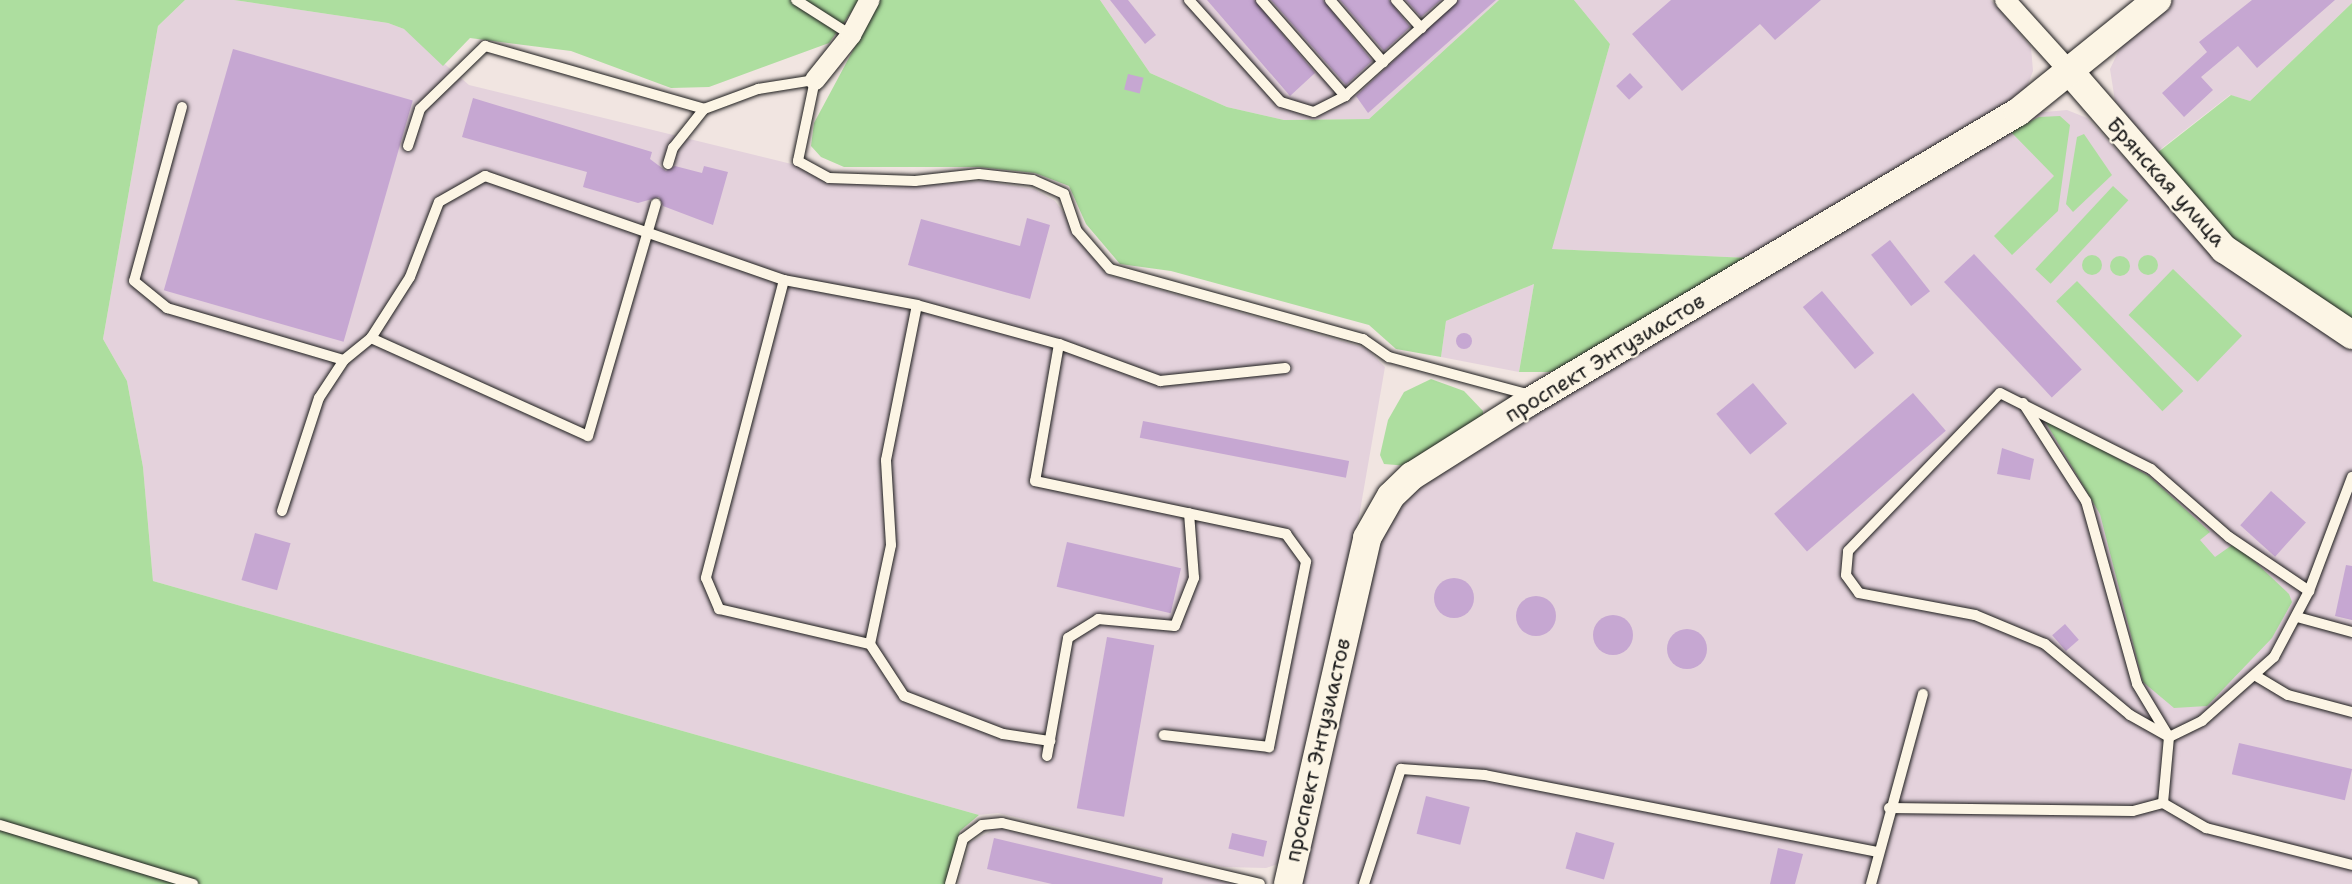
<!DOCTYPE html>
<meta charset="utf-8">
<style>
body{margin:0}
#map{position:relative;width:2352px;height:884px;overflow:hidden;background:#f1e5e1;font-family:"Shantell Sans",sans-serif}
div>[style]{position:absolute}
.built>*{inset:0;background:#e4d2dc}
.green>*{inset:0;background:#adde9f;transform-origin:0 0}
.round{border-radius:50%}
.building>*{inset:0;background:#c6a7d2;transform-origin:0 0}
.roads{filter:drop-shadow(0 0 2px #1c1c1c) drop-shadow(0 0 2px #1c1c1c)}
.lane>*{height:10px;margin:-5px;padding:0 5px;transform-origin:5px;border-radius:5px;background:#fcf5e5}
.street>*{height:20px;margin:-10px;padding:0 10px;transform-origin:10px;border-radius:10px;background:#fcf5e5}
.secondary>*{height:28px;margin:-14px;padding:0 14px;transform-origin:14px;border-radius:14px;background:#fcf5e5}
span{translate:-50% -50%;white-space:nowrap;text-align:center;line-height:1.15;-webkit-text-stroke:4.5px #fcf5e5;paint-order:stroke}
.street-label{font-size:21px;color:#1c1c1c}
</style>
<div id="map">
<div class="built">
<i style="clip-path:polygon(185px 0,234px 0,388px 23px,404px 29px,469px 85px,885px 187px,985px 181px,1034px 189px,1055px 201px,1111px 276px,1366px 348px,1385px 367px,1356px 534px,1284px 862px,1266px 868px,1224px 867px,998px 813px,979px 815px,153px 581px,143px 467px,127px 381px,103px 339px,158px 26px)"></i>
<i style="clip-path:polygon(1100px 0,1499px 0,1369px 119px,1284px 120px,1227px 107px,1150px 73px)"></i>
<i style="clip-path:polygon(1574px 0,1991px 0,2031px 47px,2033px 71px,2025px 92px,1749px 258px,1551px 249px,1610px 44px)"></i>
<i style="clip-path:polygon(2173px 0,2352px 0,2352px 3px,2250px 101px,2230px 95px,2157px 152px,2115px 101px,2110px 69px,2122px 44px)"></i>
<i style="clip-path:polygon(2067px 110px,2087px 118px,2219px 258px,2352px 350px,2352px 884px,1295px 884px,1375px 540px,1417px 482px,2034px 113px)"></i>
<i style="clip-path:polygon(1534px 284px,1519px 372px,1441px 357px,1446px 321px)"></i>
<i style="clip-path:polygon(998px 828px,1233px 884px,958px 884px,970px 842px)"></i>
</div>
<div class="green">
<i style="clip-path:polygon(0 0,185px 0,158px 26px,103px 339px,127px 381px,143px 467px,153px 581px,979px 815px,960px 831px,945px 884px,0 884px)"></i>
<i style="clip-path:polygon(234px 0,860px 0,829px 43px,709px 87px,671px 88px,571px 51px,470px 38px,443px 66px,404px 29px,388px 23px)"></i>
<i style="clip-path:polygon(880px 0,1100px 0,1150px 73px,1227px 107px,1284px 120px,1369px 119px,1499px 0,1574px 0,1610px 44px,1552px 249px,1749px 258px,1573px 365px,1550px 372px,1519px 372px,1534px 284px,1446px 321px,1441px 357px,1396px 349px,1369px 325px,1171px 271px,1120px 264px,1086px 224px,1069px 186px,1035px 173px,978px 167px,844px 167px,821px 157px,811px 146px,814px 123px)"></i>
<i style="clip-path:polygon(2352px 3px,2352px 321px,2233px 243px,2157px 153px,2231px 95px,2250px 101px)"></i>
<i style="clip-path:polygon(2060px 116px,2070px 125px,2058px 211px,2012px 255px,1994px 236px,2054px 176px,2010px 131px,2039px 117px)"></i>
<i style="clip-path:polygon(2084px 134px,2112px 175px,2073px 212px,2066px 204px,2077px 137px)"></i>
<i style="left:2113px;top:186px;width:21px;height:114px;rotate:43deg"></i>
<i class="round" style="left:2138px;top:255px;width:20px;height:20px"></i>
<i class="round" style="left:2082px;top:255px;width:20px;height:20px"></i>
<i class="round" style="left:2110px;top:256px;width:20px;height:20px"></i>
<i style="left:2173px;top:269px;width:96px;height:64px;rotate:44deg"></i>
<i style="left:2077px;top:281px;width:153px;height:29px;rotate:46deg"></i>
<i style="clip-path:polygon(1431px 379px,1464px 391px,1483px 411px,1483px 420px,1408px 466px,1384px 464px,1380px 455px,1388px 420px,1404px 392px)"></i>
<i style="clip-path:polygon(2042px 416px,2149px 476px,2210px 532px,2200px 540px,2215px 557px,2235px 543px,2289px 594px,2292px 602px,2272px 638px,2207px 706px,2174px 708px,2143px 682px,2100px 514px)"></i>
</div>
<div class="building">
<i style="clip-path:polygon(1110px 0,1128px 0,1156px 35px,1145px 44px)"></i>
<i style="clip-path:polygon(1207px 0,1254px 0,1315px 73px,1290px 96px)"></i>
<i style="clip-path:polygon(1271px 0,1323px 0,1372px 61px,1346px 85px)"></i>
<i style="clip-path:polygon(1340px 0,1389px 0,1410px 27px,1384px 51px)"></i>
<i style="clip-path:polygon(1406px 0,1441px 0,1421px 17px)"></i>
<i style="clip-path:polygon(1459px 0,1496px 0,1368px 113px,1356px 96px)"></i>
<i style="clip-path:polygon(1671px 0,1821px 0,1775px 40px,1760px 24px,1682px 91px,1632px 34px)"></i>
<i style="clip-path:polygon(2252px 0,2335px 0,2257px 68px,2238px 46px,2201px 77px,2213px 90px,2184px 117px,2162px 93px,2207px 52px,2199px 42px)"></i>
<i style="left:233px;top:49px;width:187px;height:251px;rotate:16deg"></i>
<i style="left:1630px;top:73px;width:19px;height:19px;rotate:47deg"></i>
<i style="left:1128px;top:74px;width:16px;height:16px;rotate:14deg"></i>
<i style="clip-path:polygon(473px 98px,652px 152px,650px 159px,666px 171px,675px 166px,702px 173px,704px 166px,728px 172px,713px 225px,663px 206px,659px 197px,638px 203px,583px 187px,587px 172px,462px 137px)"></i>
<i style="clip-path:polygon(1027px 218px,1050px 225px,1030px 299px,908px 265px,921px 219px,1020px 246px)"></i>
<i style="left:1890px;top:240px;width:65px;height:24px;rotate:52deg"></i>
<i style="left:1974px;top:254px;width:158px;height:41px;rotate:47deg"></i>
<i style="left:1822px;top:291px;width:81px;height:25px;rotate:50deg"></i>
<i class="round" style="left:1456px;top:333px;width:16px;height:16px"></i>
<i style="left:1753px;top:383px;width:53px;height:48px;rotate:50deg"></i>
<i style="left:1913px;top:393px;width:50px;height:184px;rotate:49deg"></i>
<i style="left:1143px;top:421px;width:210px;height:17px;rotate:11deg"></i>
<i style="clip-path:polygon(2002px 448px,2034px 459px,2030px 480px,1997px 474px)"></i>
<i style="left:2271px;top:491px;width:47px;height:46px;rotate:42deg"></i>
<i style="left:255px;top:533px;width:37px;height:49px;rotate:16deg"></i>
<i style="left:1067px;top:542px;width:117px;height:46px;rotate:13deg"></i>
<i style="clip-path:polygon(2346px 565px,2352px 566px,2352px 620px,2335px 616px)"></i>
<i class="round" style="left:1434px;top:578px;width:40px;height:40px"></i>
<i class="round" style="left:1516px;top:596px;width:40px;height:40px"></i>
<i class="round" style="left:1593px;top:615px;width:40px;height:40px"></i>
<i style="left:2065px;top:624px;width:21px;height:17px;rotate:49deg"></i>
<i class="round" style="left:1667px;top:629px;width:40px;height:40px"></i>
<i style="left:1107px;top:637px;width:48px;height:174px;rotate:10deg"></i>
<i style="left:2239px;top:743px;width:116px;height:32px;rotate:13deg"></i>
<i style="left:1426px;top:796px;width:45px;height:39px;rotate:14deg"></i>
<i style="left:1576px;top:832px;width:40px;height:38px;rotate:16deg"></i>
<i style="left:1232px;top:833px;width:36px;height:16px;rotate:13deg"></i>
<i style="clip-path:polygon(994px 838px,1163px 878px,1162px 884px,1052px 884px,987px 869px)"></i>
<i style="clip-path:polygon(1778px 848px,1803px 854px,1795px 884px,1770px 884px)"></i>
</div>
<div class="roads">
<div class="lane">
<i style="left:796px;top:0;width:65px;rotate:32.5deg"></i>
<i style="left:1189px;top:0;width:137px;rotate:48deg"></i>
<i style="left:1281px;top:102px;width:34px;rotate:17deg"></i>
<i style="left:1314px;top:112px;width:35px;rotate:-27deg"></i>
<i style="left:1345px;top:96px;width:144px;rotate:-41.9deg"></i>
<i style="left:1261px;top:0;width:128px;rotate:48.8deg"></i>
<i style="left:1330px;top:0;width:82px;rotate:49.5deg"></i>
<i style="left:1396px;top:0;width:38px;rotate:48deg"></i>
<i style="left:182px;top:107px;width:180px;rotate:105.4deg"></i>
<i style="left:134px;top:281px;width:43px;rotate:39.3deg"></i>
<i style="left:167px;top:308px;width:184px;rotate:16.4deg"></i>
<i style="left:344px;top:360px;width:35px;rotate:-39deg"></i>
<i style="left:371px;top:338px;width:72px;rotate:-57.4deg"></i>
<i style="left:410px;top:277px;width:80px;rotate:-68.9deg"></i>
<i style="left:439px;top:202px;width:53px;rotate:-29.5deg"></i>
<i style="left:485px;top:176px;width:317px;rotate:19.2deg"></i>
<i style="left:784px;top:280px;width:308px;rotate:104.7deg"></i>
<i style="left:706px;top:578px;width:34px;rotate:67deg"></i>
<i style="left:719px;top:609px;width:155px;rotate:13.1deg"></i>
<i style="left:870px;top:644px;width:101px;rotate:-78deg"></i>
<i style="left:891px;top:545px;width:85px;rotate:-93.4deg"></i>
<i style="left:886px;top:460px;width:158px;rotate:-78.7deg"></i>
<i style="left:917px;top:305px;width:147px;rotate:15.4deg"></i>
<i style="left:1059px;top:344px;width:108px;rotate:20.1deg"></i>
<i style="left:1160px;top:381px;width:126px;rotate:-5.9deg"></i>
<i style="left:408px;top:146px;width:39px;rotate:-72deg"></i>
<i style="left:420px;top:109px;width:91px;rotate:-44.1deg"></i>
<i style="left:485px;top:46px;width:228px;rotate:16deg"></i>
<i style="left:668px;top:164px;width:17px;rotate:-73deg"></i>
<i style="left:673px;top:148px;width:50px;rotate:-51.5deg"></i>
<i style="left:704px;top:109px;width:58px;rotate:-20.3deg"></i>
<i style="left:758px;top:89px;width:58px;rotate:-9deg"></i>
<i style="left:815px;top:80px;width:83px;rotate:101.9deg"></i>
<i style="left:798px;top:161px;width:35px;rotate:29deg"></i>
<i style="left:829px;top:178px;width:86px;rotate:2deg"></i>
<i style="left:915px;top:181px;width:64px;rotate:-6.2deg"></i>
<i style="left:979px;top:174px;width:54px;rotate:6.3deg"></i>
<i style="left:1033px;top:180px;width:34px;rotate:24deg"></i>
<i style="left:1064px;top:194px;width:39px;rotate:71deg"></i>
<i style="left:1077px;top:231px;width:50px;rotate:49deg"></i>
<i style="left:1110px;top:269px;width:263px;rotate:15.5deg"></i>
<i style="left:1363px;top:339px;width:32px;rotate:35deg"></i>
<i style="left:1389px;top:357px;width:138px;rotate:15.1deg"></i>
<i style="left:1522px;top:393px;width:9px;rotate:54deg"></i>
<i style="left:784px;top:280px;width:135px;rotate:10.6deg"></i>
<i style="left:371px;top:338px;width:238px;rotate:24.3deg"></i>
<i style="left:588px;top:436px;width:242px;rotate:-73.7deg"></i>
<i style="left:1059px;top:344px;width:139px;rotate:99.9deg"></i>
<i style="left:1035px;top:481px;width:257px;rotate:11.9deg"></i>
<i style="left:1286px;top:534px;width:34px;rotate:54deg"></i>
<i style="left:1306px;top:562px;width:189px;rotate:101.3deg"></i>
<i style="left:1269px;top:747px;width:106px;rotate:-173.5deg"></i>
<i style="left:2000px;top:393px;width:169px;rotate:26.7deg"></i>
<i style="left:2151px;top:469px;width:103px;rotate:41.1deg"></i>
<i style="left:2229px;top:537px;width:97px;rotate:34deg"></i>
<i style="left:2309px;top:591px;width:75px;rotate:117.9deg"></i>
<i style="left:2274px;top:657px;width:96px;rotate:138.4deg"></i>
<i style="left:2202px;top:721px;width:37px;rotate:154deg"></i>
<i style="left:2169px;top:737px;width:45px;rotate:-150.6deg"></i>
<i style="left:2130px;top:715px;width:111px;rotate:-140.1deg"></i>
<i style="left:2045px;top:644px;width:76px;rotate:-157.5deg"></i>
<i style="left:1975px;top:615px;width:118px;rotate:-169.3deg"></i>
<i style="left:1859px;top:593px;width:22px;rotate:-126deg"></i>
<i style="left:1846px;top:575px;width:24px;rotate:-85deg"></i>
<i style="left:1848px;top:551px;width:219px;rotate:-46.1deg"></i>
<i style="left:2023px;top:403px;width:117px;rotate:57.3deg"></i>
<i style="left:2086px;top:501px;width:190px;rotate:74.4deg"></i>
<i style="left:2137px;top:684px;width:62px;rotate:58.9deg"></i>
<i style="left:2169px;top:737px;width:66px;rotate:95.2deg"></i>
<i style="left:282px;top:511px;width:119px;rotate:-71.9deg"></i>
<i style="left:319px;top:398px;width:45px;rotate:-56.7deg"></i>
<i style="left:2309px;top:591px;width:122px;rotate:-69.3deg"></i>
<i style="left:2297px;top:617px;width:57px;rotate:15.3deg"></i>
<i style="left:870px;top:644px;width:62px;rotate:56.8deg"></i>
<i style="left:904px;top:696px;width:106px;rotate:21deg"></i>
<i style="left:1003px;top:734px;width:48px;rotate:8.5deg"></i>
<i style="left:2256px;top:676px;width:37px;rotate:31deg"></i>
<i style="left:2288px;top:695px;width:66px;rotate:14.9deg"></i>
<i style="left:1047px;top:756px;width:120px;rotate:-79.9deg"></i>
<i style="left:1068px;top:638px;width:36px;rotate:-32deg"></i>
<i style="left:1098px;top:619px;width:77px;rotate:5.2deg"></i>
<i style="left:1175px;top:626px;width:52px;rotate:-68.4deg"></i>
<i style="left:1194px;top:578px;width:65px;rotate:-94.4deg"></i>
<i style="left:2163px;top:803px;width:50px;rotate:30.2deg"></i>
<i style="left:2206px;top:828px;width:151px;rotate:14.2deg"></i>
<i style="left:1889px;top:808px;width:244px;rotate:0.7deg"></i>
<i style="left:2133px;top:811px;width:31px;rotate:-15deg"></i>
<i style="left:0;top:825px;width:202px;rotate:17deg"></i>
<i style="left:950px;top:884px;width:47px;rotate:-73.9deg"></i>
<i style="left:963px;top:839px;width:24px;rotate:-36deg"></i>
<i style="left:982px;top:825px;width:20px;rotate:-6deg"></i>
<i style="left:1002px;top:823px;width:265px;rotate:13.3deg"></i>
<i style="left:1364px;top:884px;width:121px;rotate:-72.2deg"></i>
<i style="left:1401px;top:769px;width:84px;rotate:4.1deg"></i>
<i style="left:1485px;top:775px;width:401px;rotate:11.1deg"></i>
<i style="left:1871px;top:884px;width:197px;rotate:-74.7deg"></i>
</div>
<div class="street">
<i style="left:2005px;top:0;width:97px;rotate:47.9deg"></i>
<i style="left:815px;top:80px;width:58px;rotate:-51.3deg"></i>
<i style="left:851px;top:35px;width:40px;rotate:-62deg"></i>
</div>
<div class="secondary">
<i style="left:2070px;top:72px;width:235px;rotate:49deg"></i>
<i style="left:2224px;top:249px;width:154px;rotate:33.9deg"></i>
<i style="left:1288px;top:884px;width:355px;rotate:-77.1deg"></i>
<i style="left:1367px;top:538px;width:48px;rotate:-60.3deg"></i>
<i style="left:1391px;top:496px;width:29px;rotate:-44deg"></i>
<i style="left:1412px;top:476px;width:138px;rotate:-32.3deg"></i>
<i style="left:1529px;top:402px;width:569px;rotate:-30.67deg"></i>
<i style="left:2018px;top:112px;width:179px;rotate:-38.9deg"></i>
</div>
</div>
<div class="street-label">
<span style="left:2166px;top:182px;rotate:48deg">Брянская улица</span>
<span style="left:1605px;top:358px;rotate:-31deg">проспект Энтузиастов</span>
<span style="left:1318px;top:750px;rotate:-77deg">проспект Энтузиастов</span>
</div>
</div>
